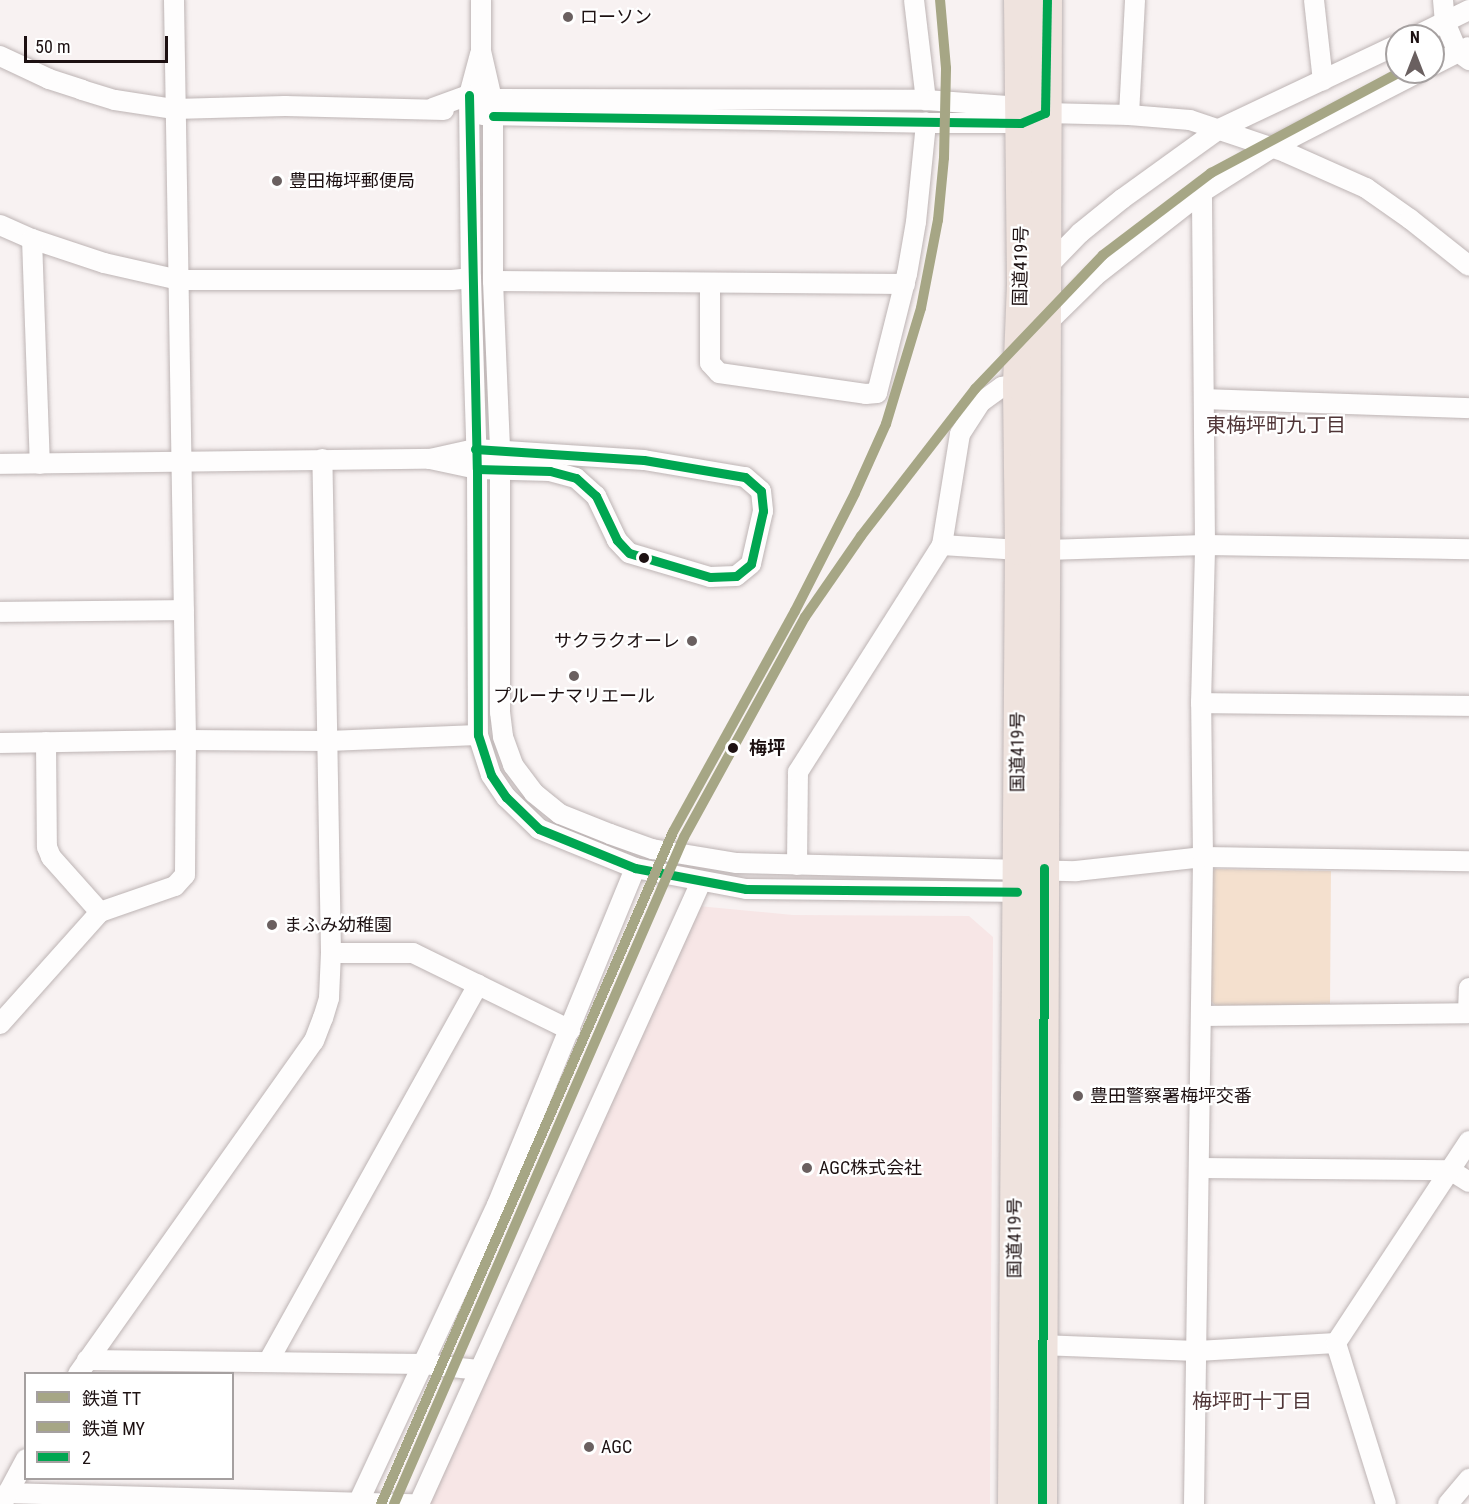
<!DOCTYPE html>
<meta charset="utf-8">
<style>
body{margin:0}
#map{position:relative;width:1469px;height:1504px;overflow:hidden;background:#f8f2f2;font-family:"Roboto Condensed","Noto Sans JP",sans-serif}
div>[style]{position:absolute}
.built>*{inset:0;background:#f7e6e6}
.green>*{inset:0;background:#f4e0ce}
.roads{filter:drop-shadow(0 0 2px #bdb4b4) drop-shadow(0 0 2px #bdb4b4)}
.minor>*{height:20px;margin:-10px;padding:0 10px;transform-origin:10px;border-radius:10px;background:#fefdfd}
.highway>*{height:30px;margin:-15px;padding:0 15px;transform-origin:15px;border-radius:15px;background:#efe3de}
.bus-1>*{height:9px;margin:-4.5px;padding:0 4.5px;transform-origin:4.5px;border-radius:4.5px;background:#00a651}
.rail-1>*{height:10px;margin:-5px;padding:0 5px;transform-origin:5px;border-radius:5px;background:#a6a685}
.rail-2>*{height:10px;margin:-5px;padding:0 5px;transform-origin:5px;border-radius:5px;background:#a6a685}
.dots>*{width:16px;height:16px;translate:-50% -50%;box-sizing:border-box;border:3px solid #fff;border-radius:50%}
span{translate:-50% -50%;white-space:nowrap;text-align:center;line-height:1.15;-webkit-text-stroke:4.5px #fff;paint-order:stroke}
.poi-label{font-size:18px;color:#1d1112}
.left{translate:0 -50%;text-align:left}
.right{translate:-100% -50%;text-align:right}
.street-label{font-size:18px;color:#1d1112}
.stop-label{font-size:18px;color:#1d1112;font-weight:700}
.neighbourhood-label{font-size:20px;color:#4f3436}
.legend{position:absolute;left:24px;top:1372px;width:210px;height:108px;box-sizing:border-box;background:#fff;border:2px solid #a5a0a0;margin:0;padding:8px 10px;list-style:none;font-size:18px;color:#1d1112}
.legend li{display:flex;align-items:center;gap:12px;height:30px}
.legend b{width:30px;border:2px solid #a5a0a0}
.north{position:absolute;left:1385px;top:24px;width:60px;height:60px;box-sizing:border-box;background:#fff;border:2px solid #a5a0a0;border-radius:50%;rotate:0deg;font-size:16px;font-weight:700;line-height:24px;text-align:center;color:#1d1112}
.north::after{content:'';display:block;margin:auto;width:21px;height:27px;background:#6a6060;clip-path:polygon(50% 0,100% 100%,50% 72%,0 100%)}
.scale{position:absolute;left:24px;top:36px;width:144px;height:27px;box-sizing:border-box;border:3px solid #1d1112;border-top:0;padding-left:8px;font-size:18px;line-height:21px;white-space:nowrap;color:#1d1112;-webkit-text-stroke:4px #fff;paint-order:stroke}
</style>
<div id="map">
<div class="built">
<i style="clip-path:polygon(698px 906px,793px 915px,969px 916px,993px 937px,990px 1504px,426px 1504px)"></i>
</div>
<div class="green">
<i style="clip-path:polygon(1215px 869px,1331px 871px,1330px 1004px,1216px 1006px,1208px 998px,1210px 874px)"></i>
</div>
<div class="roads">
<div class="minor">
<i style="left:481px;top:0;width:51px;rotate:90deg"></i>
<i style="left:481px;top:51px;width:49px;rotate:77.1deg"></i>
<i style="left:492px;top:99px;width:17px;rotate:87deg"></i>
<i style="left:493px;top:116px;width:165px;rotate:90deg"></i>
<i style="left:493px;top:281px;width:168px;rotate:87.6deg"></i>
<i style="left:500px;top:449px;width:263px;rotate:90deg"></i>
<i style="left:500px;top:712px;width:25px;rotate:83deg"></i>
<i style="left:503px;top:737px;width:30px;rotate:70deg"></i>
<i style="left:513px;top:765px;width:35px;rotate:53deg"></i>
<i style="left:534px;top:793px;width:33px;rotate:39deg"></i>
<i style="left:560px;top:814px;width:54px;rotate:21.8deg"></i>
<i style="left:610px;top:834px;width:45px;rotate:19.7deg"></i>
<i style="left:652px;top:849px;width:86px;rotate:9.4deg"></i>
<i style="left:737px;top:863px;width:339px;rotate:1.4deg"></i>
<i style="left:1076px;top:871px;width:128px;rotate:-6.3deg"></i>
<i style="left:1203px;top:857px;width:266px;rotate:0.9deg"></i>
<i style="left:914px;top:0;width:101px;rotate:83.2deg"></i>
<i style="left:1314px;top:0;width:81px;rotate:83.7deg"></i>
<i style="left:1443px;top:0;width:22px;rotate:85deg"></i>
<i style="left:1445px;top:22px;width:33px;rotate:67deg"></i>
<i style="left:1458px;top:52px;width:14px;rotate:36deg"></i>
<i style="left:1416px;top:36px;width:59px;rotate:-26.1deg"></i>
<i style="left:480px;top:54px;width:42px;rotate:105deg"></i>
<i style="left:469px;top:95px;width:183px;rotate:89.4deg"></i>
<i style="left:471px;top:278px;width:191px;rotate:88.2deg"></i>
<i style="left:477px;top:469px;width:266px;rotate:89.8deg"></i>
<i style="left:478px;top:735px;width:42px;rotate:72deg"></i>
<i style="left:491px;top:775px;width:27px;rotate:56deg"></i>
<i style="left:506px;top:797px;width:46px;rotate:44.1deg"></i>
<i style="left:539px;top:829px;width:104px;rotate:22.1deg"></i>
<i style="left:635px;top:868px;width:113px;rotate:10.7deg"></i>
<i style="left:746px;top:889px;width:282px;rotate:0.6deg"></i>
<i style="left:0;top:56px;width:54px;rotate:25.1deg"></i>
<i style="left:49px;top:79px;width:35px;rotate:18deg"></i>
<i style="left:82px;top:90px;width:34px;rotate:17deg"></i>
<i style="left:115px;top:100px;width:60px;rotate:8.7deg"></i>
<i style="left:174px;top:109px;width:111px;rotate:-1.5deg"></i>
<i style="left:285px;top:106px;width:159px;rotate:1.4deg"></i>
<i style="left:1433px;top:65px;width:39px;rotate:-27deg"></i>
<i style="left:433px;top:108px;width:38px;rotate:-20deg"></i>
<i style="left:469px;top:95px;width:23px;rotate:10deg"></i>
<i style="left:492px;top:99px;width:434px;rotate:0.1deg"></i>
<i style="left:926px;top:100px;width:95px;rotate:4.2deg"></i>
<i style="left:1021px;top:107px;width:25px;rotate:14deg"></i>
<i style="left:1045px;top:113px;width:84px;rotate:1.4deg"></i>
<i style="left:1129px;top:115px;width:61px;rotate:4.7deg"></i>
<i style="left:1190px;top:120px;width:100px;rotate:18.6deg"></i>
<i style="left:1285px;top:152px;width:89px;rotate:24deg"></i>
<i style="left:1366px;top:188px;width:54px;rotate:35.2deg"></i>
<i style="left:1410px;top:219px;width:75px;rotate:38.5deg"></i>
<i style="left:482px;top:115px;width:444px;rotate:1deg"></i>
<i style="left:926px;top:123px;width:95px"></i>
<i style="left:1021px;top:123px;width:11px;rotate:-22deg"></i>
<i style="left:1129px;top:115px;width:115px;rotate:-87deg"></i>
<i style="left:0;top:225px;width:35px;rotate:24deg"></i>
<i style="left:32px;top:239px;width:76px;rotate:18.4deg"></i>
<i style="left:104px;top:263px;width:77px;rotate:12.8deg"></i>
<i style="left:179px;top:280px;width:273px"></i>
<i style="left:452px;top:280px;width:19px;rotate:-6deg"></i>
<i style="left:32px;top:239px;width:225px;rotate:88deg"></i>
<i style="left:1046px;top:268px;width:49px;rotate:-45.8deg"></i>
<i style="left:1080px;top:233px;width:54px;rotate:-39deg"></i>
<i style="left:1122px;top:199px;width:120px;rotate:-35.8deg"></i>
<i style="left:1219px;top:129px;width:197px;rotate:-25.3deg"></i>
<i style="left:493px;top:281px;width:412px;rotate:0.4deg"></i>
<i style="left:710px;top:283px;width:80px;rotate:90deg"></i>
<i style="left:710px;top:363px;width:13px;rotate:48deg"></i>
<i style="left:719px;top:373px;width:148px;rotate:8.1deg"></i>
<i style="left:866px;top:394px;width:11px;rotate:-5deg"></i>
<i style="left:877px;top:393px;width:123px;rotate:-75.9deg"></i>
<i style="left:907px;top:274px;width:53px;rotate:-80.2deg"></i>
<i style="left:916px;top:222px;width:100px;rotate:-84.2deg"></i>
<i style="left:1045px;top:325px;width:70px;rotate:-44.4deg"></i>
<i style="left:1095px;top:276px;width:136px;rotate:-38.1deg"></i>
<i style="left:1202px;top:192px;width:84px;rotate:-32.4deg"></i>
<i style="left:1273px;top:147px;width:164px;rotate:-27.2deg"></i>
<i style="left:1205px;top:399px;width:264px;rotate:2deg"></i>
<i style="left:475px;top:449px;width:169px;rotate:3.7deg"></i>
<i style="left:644px;top:460px;width:102px;rotate:9.6deg"></i>
<i style="left:745px;top:477px;width:21px;rotate:41deg"></i>
<i style="left:761px;top:491px;width:20px;rotate:84deg"></i>
<i style="left:763px;top:511px;width:54px;rotate:102.8deg"></i>
<i style="left:751px;top:564px;width:19px;rotate:141deg"></i>
<i style="left:736px;top:576px;width:26px;rotate:178deg"></i>
<i style="left:710px;top:577px;width:84px;rotate:-163.5deg"></i>
<i style="left:629px;top:553px;width:18px;rotate:-133deg"></i>
<i style="left:617px;top:540px;width:49px;rotate:-115.5deg"></i>
<i style="left:596px;top:496px;width:27px;rotate:-138deg"></i>
<i style="left:576px;top:478px;width:27px;rotate:-165deg"></i>
<i style="left:550px;top:471px;width:73px;rotate:-178.4deg"></i>
<i style="left:477px;top:469px;width:48px;rotate:-168deg"></i>
<i style="left:430px;top:459px;width:46px;rotate:-12.5deg"></i>
<i style="left:0;top:464px;width:430px;rotate:-0.7deg"></i>
<i style="left:942px;top:545px;width:78px;rotate:3.7deg"></i>
<i style="left:1046px;top:550px;width:159px;rotate:-1.8deg"></i>
<i style="left:1205px;top:545px;width:264px;rotate:0.9deg"></i>
<i style="left:0;top:612px;width:184px;rotate:-0.6deg"></i>
<i style="left:1201px;top:703px;width:268px;rotate:0.6deg"></i>
<i style="left:46px;top:742px;width:105px;rotate:89.5deg"></i>
<i style="left:47px;top:847px;width:11px;rotate:68deg"></i>
<i style="left:51px;top:857px;width:74px;rotate:48.3deg"></i>
<i style="left:0;top:743px;width:186px;rotate:-0.9deg"></i>
<i style="left:186px;top:740px;width:142px;rotate:0.4deg"></i>
<i style="left:328px;top:741px;width:150px;rotate:-2.3deg"></i>
<i style="left:797px;top:865px;width:93px;rotate:-89.4deg"></i>
<i style="left:798px;top:772px;width:269px;rotate:-57.6deg"></i>
<i style="left:942px;top:545px;width:112px;rotate:-80.8deg"></i>
<i style="left:960px;top:434px;width:38px;rotate:-57deg"></i>
<i style="left:981px;top:402px;width:26px;rotate:-36deg"></i>
<i style="left:1002px;top:387px;width:16px;rotate:-11deg"></i>
<i style="left:331px;top:953px;width:82px"></i>
<i style="left:413px;top:953px;width:175px;rotate:26.1deg"></i>
<i style="left:1201px;top:1016px;width:267px;rotate:-0.6deg"></i>
<i style="left:1468px;top:1013px;width:25px;rotate:-88deg"></i>
<i style="left:0;top:1024px;width:150px;rotate:-48.2deg"></i>
<i style="left:100px;top:912px;width:79px;rotate:-19.1deg"></i>
<i style="left:175px;top:886px;width:15px;rotate:-48deg"></i>
<i style="left:185px;top:875px;width:135px;rotate:-89.6deg"></i>
<i style="left:186px;top:740px;width:740px;rotate:-90.93deg"></i>
<i style="left:1200px;top:1168px;width:250px;rotate:0.5deg"></i>
<i style="left:1450px;top:1170px;width:22px;rotate:32deg"></i>
<i style="left:1040px;top:1345px;width:157px;rotate:2.2deg"></i>
<i style="left:1197px;top:1351px;width:139px;rotate:-3.3deg"></i>
<i style="left:87px;top:1360px;width:337px;rotate:0.7deg"></i>
<i style="left:424px;top:1364px;width:54px;rotate:6.3deg"></i>
<i style="left:268px;top:1362px;width:432px;rotate:-60.9deg"></i>
<i style="left:78px;top:1374px;width:408px;rotate:-54.7deg"></i>
<i style="left:314px;top:1041px;width:25px;rotate:-69deg"></i>
<i style="left:323px;top:1018px;width:21px;rotate:-73deg"></i>
<i style="left:329px;top:998px;width:45px;rotate:-87.5deg"></i>
<i style="left:331px;top:953px;width:494px;rotate:-91deg"></i>
<i style="left:7px;top:1493px;width:405px;rotate:1.6deg"></i>
<i style="left:359px;top:1501px;width:327px;rotate:-65deg"></i>
<i style="left:497px;top:1205px;width:364px;rotate:-67.7deg"></i>
<i style="left:2px;top:1504px;width:51px;rotate:-61.9deg"></i>
<i style="left:419px;top:1504px;width:683px;rotate:-65.61deg"></i>
<i style="left:1194px;top:1504px;width:647px;rotate:-89.2deg"></i>
<i style="left:1203px;top:857px;width:154px;rotate:-90.7deg"></i>
<i style="left:1201px;top:703px;width:158px;rotate:-88.5deg"></i>
<i style="left:1205px;top:545px;width:353px;rotate:-90.5deg"></i>
<i style="left:1386px;top:1504px;width:169px;rotate:-107.3deg"></i>
<i style="left:1336px;top:1343px;width:242px;rotate:-56.6deg"></i>
<i style="left:1448px;top:1504px;width:33px;rotate:-50deg"></i>
</div>
<div class="highway">
<i style="left:1013px;top:1504px;width:954px;rotate:-89.58deg"></i>
<i style="left:1020px;top:550px;width:166px;rotate:-90.7deg"></i>
<i style="left:1018px;top:384px;width:99px;rotate:-87.7deg"></i>
<i style="left:1022px;top:285px;width:285px;rotate:-90.6deg"></i>
<i style="left:1042px;top:1504px;width:1504px;rotate:-89.81deg"></i>
</div>
</div>
<div class="bus-1">
<i style="left:469px;top:95px;width:374px;rotate:88.8deg"></i>
<i style="left:477px;top:469px;width:266px;rotate:89.8deg"></i>
<i style="left:478px;top:735px;width:42px;rotate:72deg"></i>
<i style="left:491px;top:775px;width:27px;rotate:56deg"></i>
<i style="left:506px;top:797px;width:46px;rotate:44.1deg"></i>
<i style="left:539px;top:829px;width:104px;rotate:22.1deg"></i>
<i style="left:635px;top:868px;width:113px;rotate:10.7deg"></i>
<i style="left:746px;top:889px;width:271px;rotate:0.6deg"></i>
<i style="left:1045px;top:113px;width:113px;rotate:-89deg"></i>
<i style="left:493px;top:116px;width:528px;rotate:0.76deg"></i>
<i style="left:1021px;top:123px;width:26px;rotate:-23deg"></i>
<i style="left:475px;top:449px;width:169px;rotate:3.7deg"></i>
<i style="left:644px;top:460px;width:102px;rotate:9.6deg"></i>
<i style="left:745px;top:477px;width:21px;rotate:41deg"></i>
<i style="left:761px;top:491px;width:20px;rotate:84deg"></i>
<i style="left:763px;top:511px;width:54px;rotate:102.8deg"></i>
<i style="left:751px;top:564px;width:19px;rotate:141deg"></i>
<i style="left:736px;top:576px;width:26px;rotate:178deg"></i>
<i style="left:710px;top:577px;width:84px;rotate:-163.5deg"></i>
<i style="left:629px;top:553px;width:18px;rotate:-133deg"></i>
<i style="left:617px;top:540px;width:49px;rotate:-115.5deg"></i>
<i style="left:596px;top:496px;width:27px;rotate:-138deg"></i>
<i style="left:576px;top:478px;width:27px;rotate:-165deg"></i>
<i style="left:550px;top:471px;width:73px;rotate:-178.4deg"></i>
<i style="left:1042px;top:1504px;width:636px;rotate:-89.82deg"></i>
</div>
<div class="rail-1">
<i style="left:381px;top:1504px;width:733px;rotate:-66.51deg"></i>
<i style="left:673px;top:832px;width:252px;rotate:-61.1deg"></i>
<i style="left:795px;top:611px;width:132px;rotate:-63deg"></i>
<i style="left:855px;top:493px;width:76px;rotate:-65.8deg"></i>
<i style="left:886px;top:424px;width:121px;rotate:-73.2deg"></i>
<i style="left:921px;top:308px;width:90px;rotate:-79.1deg"></i>
<i style="left:938px;top:220px;width:62px;rotate:-84.5deg"></i>
<i style="left:944px;top:158px;width:90px;rotate:-88.7deg"></i>
<i style="left:946px;top:68px;width:68px;rotate:-95deg"></i>
</div>
<div class="rail-2">
<i style="left:394px;top:1504px;width:727px;rotate:-66.5deg"></i>
<i style="left:684px;top:837px;width:251px;rotate:-61.2deg"></i>
<i style="left:805px;top:617px;width:98px;rotate:-55.3deg"></i>
<i style="left:861px;top:536px;width:186px;rotate:-52.2deg"></i>
<i style="left:975px;top:389px;width:185px;rotate:-46.3deg"></i>
<i style="left:1103px;top:255px;width:136px;rotate:-37.2deg"></i>
<i style="left:1211px;top:173px;width:214px;rotate:-28.1deg"></i>
</div>
<div class="dots">
<i style="left:568px;top:17px;background:#6a6060"></i>
<i style="left:277px;top:181px;background:#6a6060"></i>
<i style="left:644px;top:558px;background:#1d1112"></i>
<i style="left:692px;top:641px;background:#6a6060"></i>
<i style="left:574px;top:676px;background:#6a6060"></i>
<i style="left:733px;top:748px;background:#1d1112"></i>
<i style="left:272px;top:925px;background:#6a6060"></i>
<i style="left:1078px;top:1096px;background:#6a6060"></i>
<i style="left:807px;top:1168px;background:#6a6060"></i>
<i style="left:589px;top:1447px;background:#6a6060"></i>
</div>
<div class="poi-label">
<span class="left" style="left:580px;top:17px">ローソン</span>
<span class="left" style="left:289px;top:181px">豊田梅坪郵便局</span>
<span class="right" style="left:680px;top:641px">サクラクオーレ</span>
<span style="left:574px;top:696px">プルーナマリエール</span>
<span class="left" style="left:284px;top:925px">まふみ幼稚園</span>
<span class="left" style="left:1090px;top:1096px">豊田警察署梅坪交番</span>
<span class="left" style="left:819px;top:1168px">AGC株式会社</span>
<span class="left" style="left:601px;top:1447px">AGC</span>
</div>
<div class="street-label">
<span style="left:1021px;top:266px;rotate:-89deg">国道419号</span>
<span style="left:1018px;top:752px;rotate:-90deg">国道419号</span>
<span style="left:1015px;top:1238px;rotate:-90deg">国道419号</span>
</div>
<div class="stop-label">
<span class="left" style="left:749px;top:748px">梅坪</span>
</div>
<div class="neighbourhood-label">
<span style="left:1276px;top:425px">東梅坪町九丁目</span>
<span style="left:1252px;top:1401px">梅坪町十丁目</span>
</div>
<ul class="legend">
<li><b style="height:8px;background:#a6a685"></b>鉄道 TT</li>
<li><b style="height:8px;background:#a6a685"></b>鉄道 MY</li>
<li><b style="height:8px;background:#00a651"></b>2</li>
</ul>
<div class="north">N</div>
<div class="scale">50 m</div>
</div>
